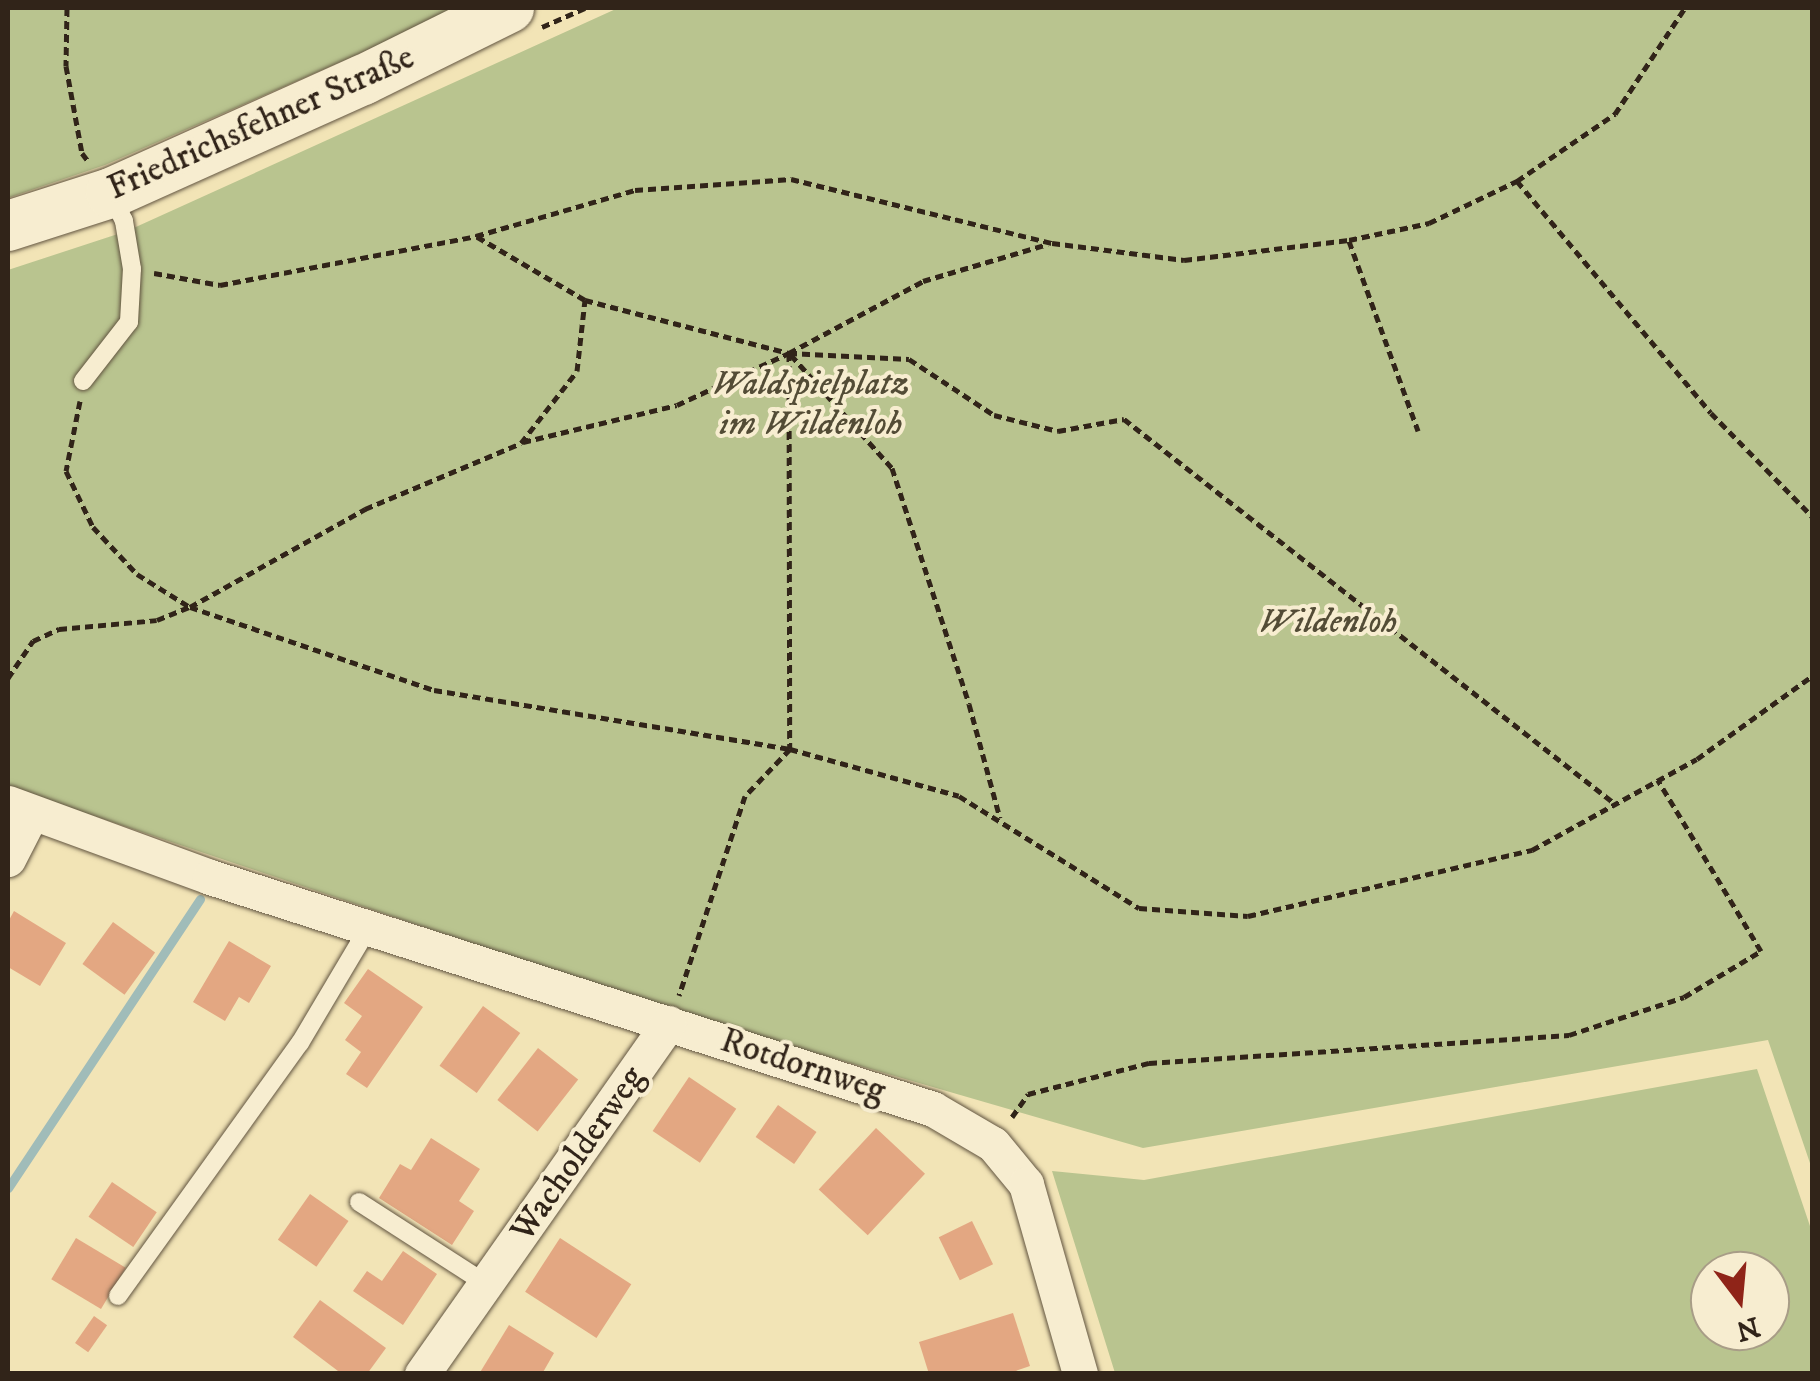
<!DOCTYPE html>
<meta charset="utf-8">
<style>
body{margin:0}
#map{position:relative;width:1820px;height:1381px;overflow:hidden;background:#f2e4b6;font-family:"IM FELL DW Pica",serif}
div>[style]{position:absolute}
.green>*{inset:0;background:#b9c48f}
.stream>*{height:9px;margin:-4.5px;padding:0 4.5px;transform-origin:4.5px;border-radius:4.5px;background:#a0bcb9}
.building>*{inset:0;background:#e3a782;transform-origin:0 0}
.path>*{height:5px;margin-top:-2.5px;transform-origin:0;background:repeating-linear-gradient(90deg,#312419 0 8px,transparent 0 13px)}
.roads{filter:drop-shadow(0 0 2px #615440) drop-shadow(0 0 2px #615440)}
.lane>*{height:18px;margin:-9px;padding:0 9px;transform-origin:9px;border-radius:9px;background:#f7edd0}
.street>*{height:35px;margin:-17.5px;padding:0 17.5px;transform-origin:17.5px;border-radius:17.5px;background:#f7edd0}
.secondary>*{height:50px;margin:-25px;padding:0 25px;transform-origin:25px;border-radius:25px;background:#f7edd0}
span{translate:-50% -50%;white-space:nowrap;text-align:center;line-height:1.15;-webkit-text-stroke:8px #f7edd0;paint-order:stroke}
.street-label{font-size:35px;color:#312419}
.park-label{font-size:35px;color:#534c36;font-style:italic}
.frame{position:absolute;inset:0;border:10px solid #312419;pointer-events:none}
.north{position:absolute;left:1690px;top:1251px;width:100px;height:100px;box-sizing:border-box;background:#f7edd0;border:2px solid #a89d87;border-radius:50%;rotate:164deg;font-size:28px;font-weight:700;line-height:40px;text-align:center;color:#312419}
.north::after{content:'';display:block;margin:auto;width:35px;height:45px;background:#8f2418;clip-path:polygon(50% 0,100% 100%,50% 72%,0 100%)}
</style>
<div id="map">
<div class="green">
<i style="clip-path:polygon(8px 8px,464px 8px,105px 165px,8px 198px)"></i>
<i style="clip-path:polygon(618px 8px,1812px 8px,1812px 1169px,1768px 1040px,1143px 1148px,691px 1017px,8px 787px,8px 270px,127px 231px)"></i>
<i style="clip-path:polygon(evenodd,1757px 1069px,1812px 1232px,1812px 1373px,1115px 1373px,1052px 1171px,1144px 1180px,1757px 1069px,1710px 1271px,1770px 1271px,1770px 1331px,1710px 1331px,1710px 1271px)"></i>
</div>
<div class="stream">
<i style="left:8px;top:1188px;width:347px;rotate:-56.4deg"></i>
</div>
<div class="building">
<i style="clip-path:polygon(14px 911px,66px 943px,40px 986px,8px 967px,8px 922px)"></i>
<i style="left:113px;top:922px;width:52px;height:52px;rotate:36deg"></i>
<i style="clip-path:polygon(229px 941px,271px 966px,249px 1003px,239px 997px,225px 1021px,193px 1002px)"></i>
<i style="clip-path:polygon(368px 969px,423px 1007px,367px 1088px,346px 1074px,361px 1052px,345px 1040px,362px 1016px,344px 1003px)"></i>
<i style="left:483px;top:1006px;width:46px;height:74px;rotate:36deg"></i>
<i style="left:538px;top:1048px;width:51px;height:66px;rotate:38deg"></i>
<i style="left:689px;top:1077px;width:57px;height:65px;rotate:34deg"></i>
<i style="left:778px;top:1105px;width:47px;height:39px;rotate:35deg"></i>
<i style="left:876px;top:1128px;width:67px;height:84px;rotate:43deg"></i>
<i style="clip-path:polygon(431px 1138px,480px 1169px,459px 1201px,474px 1211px,452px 1245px,379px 1198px,400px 1164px,411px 1170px)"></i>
<i style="left:112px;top:1182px;width:54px;height:42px;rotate:34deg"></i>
<i style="left:310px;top:1194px;width:47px;height:56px;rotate:35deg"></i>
<i style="left:972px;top:1221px;width:48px;height:37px;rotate:64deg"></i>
<i style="left:76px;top:1238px;width:58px;height:48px;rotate:31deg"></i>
<i style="left:560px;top:1238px;width:85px;height:64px;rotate:33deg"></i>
<i style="clip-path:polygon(403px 1251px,437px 1274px,403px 1325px,353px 1291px,367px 1271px,382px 1281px)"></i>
<i style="clip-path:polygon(320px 1300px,386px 1348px,367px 1374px,342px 1374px,293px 1337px)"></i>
<i style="clip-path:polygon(1013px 1313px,1030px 1366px,1007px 1374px,929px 1374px,919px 1342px)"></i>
<i style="left:94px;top:1316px;width:16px;height:33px;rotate:35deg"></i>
<i style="clip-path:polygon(509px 1325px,554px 1353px,542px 1374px,479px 1374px)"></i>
</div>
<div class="path">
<i style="left:67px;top:8px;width:58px;rotate:91deg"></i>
<i style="left:66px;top:66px;width:88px;rotate:79.6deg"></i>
<i style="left:82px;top:153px;width:10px;rotate:53deg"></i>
<i style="left:542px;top:27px;width:47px;rotate:-23.8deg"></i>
<i style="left:1517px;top:181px;width:302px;rotate:50.1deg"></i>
<i style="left:1711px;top:413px;width:144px;rotate:45.6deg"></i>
<i style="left:1349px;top:241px;width:202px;rotate:70deg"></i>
<i style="left:154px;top:273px;width:67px;rotate:10.3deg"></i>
<i style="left:220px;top:285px;width:261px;rotate:-10.8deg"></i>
<i style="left:476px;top:236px;width:166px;rotate:-16.1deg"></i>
<i style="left:635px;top:190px;width:156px;rotate:-4deg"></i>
<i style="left:791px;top:179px;width:269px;rotate:13.8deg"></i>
<i style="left:1052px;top:243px;width:133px;rotate:7.3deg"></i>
<i style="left:1184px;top:260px;width:166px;rotate:-6.9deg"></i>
<i style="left:1349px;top:240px;width:82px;rotate:-12deg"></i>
<i style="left:1429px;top:223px;width:98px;rotate:-25.5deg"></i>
<i style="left:1517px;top:181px;width:119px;rotate:-34.4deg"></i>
<i style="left:1615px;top:114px;width:127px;rotate:-56.6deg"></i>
<i style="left:585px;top:300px;width:211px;rotate:14.6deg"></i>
<i style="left:789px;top:353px;width:396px;rotate:89.9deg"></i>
<i style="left:790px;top:749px;width:65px;rotate:133.8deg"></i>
<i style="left:745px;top:796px;width:210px;rotate:108.3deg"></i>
<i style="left:789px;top:353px;width:120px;rotate:2.9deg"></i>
<i style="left:909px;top:359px;width:102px;rotate:33.4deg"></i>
<i style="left:994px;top:415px;width:66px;rotate:14deg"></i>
<i style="left:1058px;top:431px;width:67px;rotate:-10.3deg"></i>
<i style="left:1124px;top:419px;width:623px;rotate:38.08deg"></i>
<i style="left:791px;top:355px;width:152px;rotate:48.2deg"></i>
<i style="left:892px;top:468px;width:248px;rotate:71.9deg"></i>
<i style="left:969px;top:704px;width:118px;rotate:74.8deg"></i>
<i style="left:80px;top:401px;width:71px;rotate:101.3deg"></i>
<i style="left:66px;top:471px;width:62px;rotate:64.3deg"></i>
<i style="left:93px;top:527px;width:64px;rotate:46.9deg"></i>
<i style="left:137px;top:574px;width:62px;rotate:31.9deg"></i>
<i style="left:190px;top:607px;width:258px;rotate:18.8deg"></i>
<i style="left:434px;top:690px;width:361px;rotate:9.4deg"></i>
<i style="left:790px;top:749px;width:175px;rotate:15.5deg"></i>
<i style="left:959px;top:796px;width:212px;rotate:31.9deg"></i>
<i style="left:1139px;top:908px;width:109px;rotate:4.2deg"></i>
<i style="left:1248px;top:916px;width:292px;rotate:-13.1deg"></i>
<i style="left:1532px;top:850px;width:188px;rotate:-28.9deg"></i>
<i style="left:1697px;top:759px;width:142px;rotate:-35.8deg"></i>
<i style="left:523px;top:442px;width:158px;rotate:-13.5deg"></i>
<i style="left:677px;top:405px;width:123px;rotate:-24.9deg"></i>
<i style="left:789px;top:353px;width:152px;rotate:-28.2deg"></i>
<i style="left:923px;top:281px;width:130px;rotate:-16.5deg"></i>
<i style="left:8px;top:678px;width:45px;rotate:-56deg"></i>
<i style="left:33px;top:641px;width:29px;rotate:-25deg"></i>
<i style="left:59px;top:629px;width:98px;rotate:-5.2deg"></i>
<i style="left:157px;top:620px;width:35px;rotate:-22deg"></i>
<i style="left:190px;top:607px;width:201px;rotate:-29.2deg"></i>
<i style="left:365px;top:509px;width:169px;rotate:-22.9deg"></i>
<i style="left:521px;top:443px;width:91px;rotate:-52.1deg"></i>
<i style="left:577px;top:371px;width:71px;rotate:-83.6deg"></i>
<i style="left:585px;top:300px;width:126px;rotate:-149.6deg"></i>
<i style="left:1012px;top:1117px;width:28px;rotate:-55deg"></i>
<i style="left:1028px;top:1094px;width:125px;rotate:-14.4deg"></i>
<i style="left:1149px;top:1063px;width:421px;rotate:-3.8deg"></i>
<i style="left:1569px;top:1035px;width:121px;rotate:-18.3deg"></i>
<i style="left:1684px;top:997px;width:90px;rotate:-30.9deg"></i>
<i style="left:1761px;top:951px;width:200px;rotate:-121.1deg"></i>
</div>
<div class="roads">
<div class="lane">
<i style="left:83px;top:381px;width:75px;rotate:-52.1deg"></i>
<i style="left:129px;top:322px;width:53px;rotate:-86.8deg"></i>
<i style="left:132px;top:269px;width:49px;rotate:-99.5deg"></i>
<i style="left:124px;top:221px;width:25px;rotate:-116deg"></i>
<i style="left:359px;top:1202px;width:151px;rotate:32.8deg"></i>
<i style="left:118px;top:1296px;width:312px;rotate:-54.3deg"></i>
<i style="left:300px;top:1043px;width:135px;rotate:-59.3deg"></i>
</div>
<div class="street">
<i style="left:8px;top:803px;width:215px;rotate:20.1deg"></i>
<i style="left:210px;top:877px;width:759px;rotate:17.79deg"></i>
<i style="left:933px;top:1109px;width:69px;rotate:30.3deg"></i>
<i style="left:993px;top:1144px;width:52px;rotate:50.5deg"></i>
<i style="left:1026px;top:1184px;width:198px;rotate:74.1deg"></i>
<i style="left:8px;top:859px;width:51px;rotate:-62.9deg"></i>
<i style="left:422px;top:1374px;width:429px;rotate:-54.9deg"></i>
</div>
<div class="secondary">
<i style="left:8px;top:226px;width:108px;rotate:-17.8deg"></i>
<i style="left:111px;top:193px;width:276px;rotate:-24.2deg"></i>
<i style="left:363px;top:80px;width:163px;rotate:-26.3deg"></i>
</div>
</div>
<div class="street-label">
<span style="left:261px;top:123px;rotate:-24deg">Friedrichsfehner Straße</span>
<span style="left:803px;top:1066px;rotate:18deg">Rotdornweg</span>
<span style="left:578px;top:1154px;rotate:-55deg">Wacholderweg</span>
</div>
<div class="park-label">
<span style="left:811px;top:404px">Waldspielplatz<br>im Wildenloh</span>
<span style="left:1328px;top:622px">Wildenloh</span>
</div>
<div class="frame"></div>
<div class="north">N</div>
</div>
